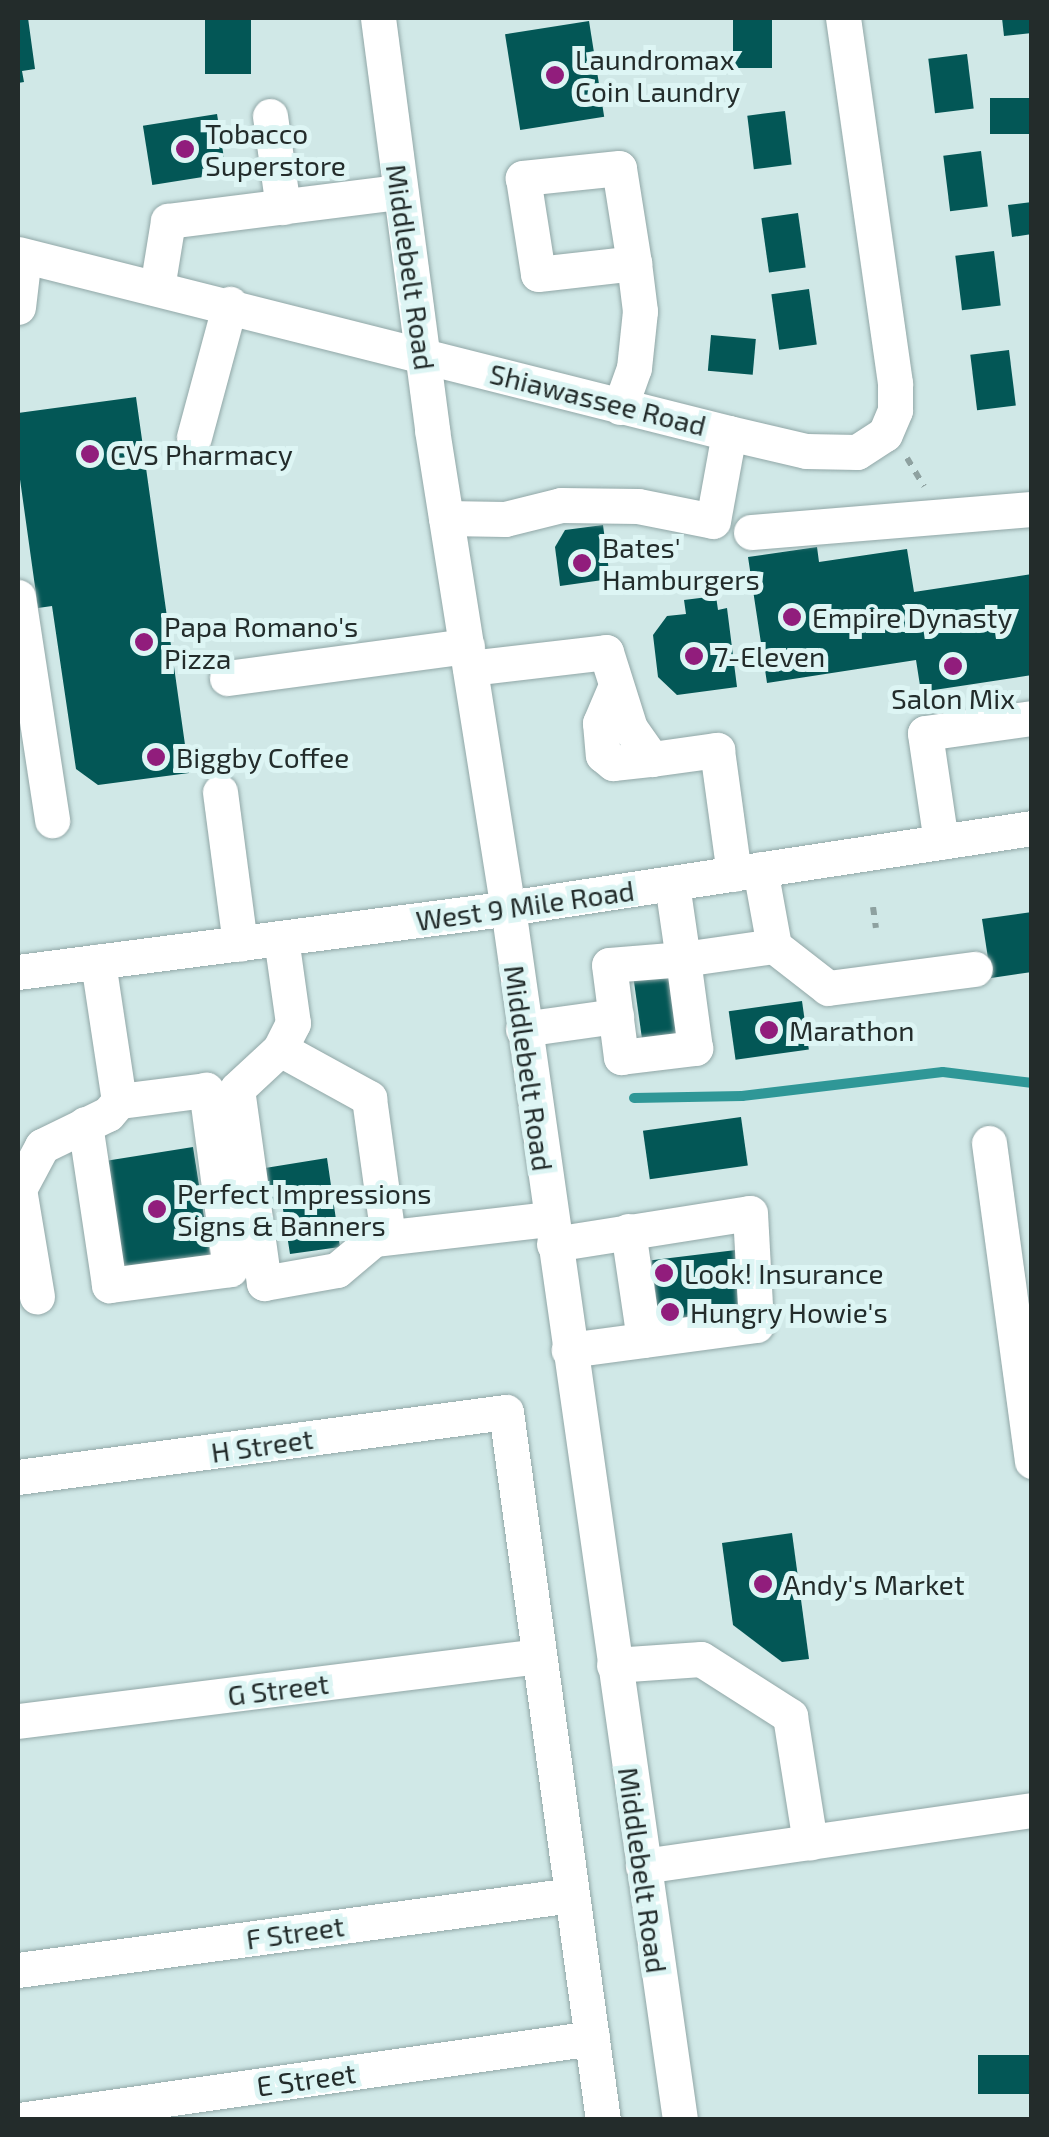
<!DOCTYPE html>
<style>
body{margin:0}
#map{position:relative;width:1049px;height:2137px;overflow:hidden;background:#d0e8e7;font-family:"Exo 2",sans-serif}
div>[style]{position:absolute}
.stream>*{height:10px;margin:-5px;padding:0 5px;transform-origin:5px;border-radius:5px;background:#2f9797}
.building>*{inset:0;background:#035756;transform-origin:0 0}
.path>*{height:6px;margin-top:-3px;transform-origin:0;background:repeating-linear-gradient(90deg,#8ea1a0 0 8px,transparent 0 16px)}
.roads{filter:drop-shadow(0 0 2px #91a7a7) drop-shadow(0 0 2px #91a7a7)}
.minor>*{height:35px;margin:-17.5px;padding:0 17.5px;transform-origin:17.5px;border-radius:17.5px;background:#fff}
.dots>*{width:28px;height:28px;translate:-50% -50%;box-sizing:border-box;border:5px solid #ddf5f4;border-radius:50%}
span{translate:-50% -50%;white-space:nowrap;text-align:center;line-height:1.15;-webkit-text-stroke:10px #ddf5f4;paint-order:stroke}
.poi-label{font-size:28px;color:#232c2b}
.left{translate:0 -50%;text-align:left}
.street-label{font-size:28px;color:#232c2b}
.frame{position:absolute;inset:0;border:20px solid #232c2b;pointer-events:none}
</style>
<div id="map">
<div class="stream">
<i style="left:634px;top:1098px;width:108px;rotate:-1.1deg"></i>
<i style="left:742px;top:1096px;width:202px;rotate:-6.8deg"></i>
<i style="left:943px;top:1072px;width:90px;rotate:7deg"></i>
</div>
<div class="building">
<i style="clip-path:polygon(18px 18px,28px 18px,35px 69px,22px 71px,24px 82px,18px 83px)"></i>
<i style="left:205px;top:18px;width:46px;height:56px"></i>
<i style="left:733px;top:18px;width:39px;height:50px"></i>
<i style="clip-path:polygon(1002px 18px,1032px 18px,1032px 33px,1004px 36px)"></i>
<i style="left:589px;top:21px;width:97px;height:85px;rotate:81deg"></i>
<i style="left:967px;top:54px;width:55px;height:39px;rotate:83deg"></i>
<i style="left:1032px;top:98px;width:36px;height:42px;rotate:90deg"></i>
<i style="left:785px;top:111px;width:54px;height:38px;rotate:83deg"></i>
<i style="left:217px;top:114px;width:60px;height:75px;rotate:81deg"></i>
<i style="left:981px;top:151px;width:56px;height:38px;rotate:83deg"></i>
<i style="clip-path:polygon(1032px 202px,1032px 234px,1012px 237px,1008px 205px)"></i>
<i style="left:798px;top:213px;width:55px;height:37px;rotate:82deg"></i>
<i style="left:994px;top:251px;width:55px;height:39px;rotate:83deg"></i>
<i style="left:809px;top:289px;width:56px;height:38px;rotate:82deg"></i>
<i style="left:711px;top:335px;width:45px;height:36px;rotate:5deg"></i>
<i style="left:1009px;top:350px;width:56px;height:39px;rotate:83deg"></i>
<i style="clip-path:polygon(136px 397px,189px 773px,98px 785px,76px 769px,52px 606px,38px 608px,18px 465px,18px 413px)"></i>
<i style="clip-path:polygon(603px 525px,610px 579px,560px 586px,555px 547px,565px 530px)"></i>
<i style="clip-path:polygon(817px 547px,819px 562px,907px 549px,914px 592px,1032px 574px,1032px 675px,921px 692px,916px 660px,767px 683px,748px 557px)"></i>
<i style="clip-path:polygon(716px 596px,718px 610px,727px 608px,737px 687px,677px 695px,658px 677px,653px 635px,667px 616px,686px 614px,684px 600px)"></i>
<i style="clip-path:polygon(1032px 912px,1032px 972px,991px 978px,982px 919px)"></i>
<i style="left:670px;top:972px;width:66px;height:37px;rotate:82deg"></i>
<i style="left:802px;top:1001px;width:49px;height:74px;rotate:82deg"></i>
<i style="left:741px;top:1117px;width:49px;height:99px;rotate:82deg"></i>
<i style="left:193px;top:1147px;width:111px;height:89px;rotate:81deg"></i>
<i style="clip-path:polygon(327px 1158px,340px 1247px,290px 1254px,282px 1203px,265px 1206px,259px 1169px)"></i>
<i style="left:736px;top:1250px;width:63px;height:85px;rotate:83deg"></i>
<i style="clip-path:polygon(792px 1533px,809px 1659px,782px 1662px,733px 1625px,722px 1543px)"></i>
<i style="left:1032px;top:2055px;width:39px;height:54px;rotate:90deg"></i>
</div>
<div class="path">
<i style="left:907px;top:458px;width:33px;rotate:59deg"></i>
<i style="left:873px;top:907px;width:21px;rotate:82deg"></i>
</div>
<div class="roads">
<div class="minor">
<i style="left:378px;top:18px;width:416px;rotate:82.5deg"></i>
<i style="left:432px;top:430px;width:484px;rotate:81deg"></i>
<i style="left:508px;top:908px;width:1224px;rotate:81.92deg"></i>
<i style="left:270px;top:116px;width:92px;rotate:81.9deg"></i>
<i style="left:18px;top:254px;width:733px;rotate:14.13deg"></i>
<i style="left:729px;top:433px;width:79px;rotate:13.2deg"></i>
<i style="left:806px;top:451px;width:51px;rotate:1.1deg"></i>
<i style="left:857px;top:452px;width:33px;rotate:-33deg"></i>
<i style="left:885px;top:434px;width:26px;rotate:-67deg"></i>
<i style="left:895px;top:410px;width:27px;rotate:-90deg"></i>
<i style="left:895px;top:383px;width:369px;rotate:-98.1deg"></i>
<i style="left:157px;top:288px;width:68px;rotate:-80.7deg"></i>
<i style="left:168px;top:221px;width:233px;rotate:-7.2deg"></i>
<i style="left:18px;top:307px;width:51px;rotate:-83.3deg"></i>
<i style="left:620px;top:407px;width:41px;rotate:-70.3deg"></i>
<i style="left:634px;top:368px;width:57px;rotate:-84deg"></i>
<i style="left:640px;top:311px;width:48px;rotate:-97.1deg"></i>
<i style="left:634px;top:263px;width:96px;rotate:-99deg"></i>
<i style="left:619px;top:168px;width:97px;rotate:174.1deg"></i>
<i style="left:523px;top:178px;width:97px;rotate:81.1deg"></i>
<i style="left:538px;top:274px;width:97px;rotate:-6.5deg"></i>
<i style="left:194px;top:437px;width:138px;rotate:-74.9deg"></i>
<i style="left:446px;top:518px;width:59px;rotate:1deg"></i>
<i style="left:505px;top:519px;width:58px;rotate:-14deg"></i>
<i style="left:561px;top:505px;width:77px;rotate:0.7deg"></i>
<i style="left:638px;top:506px;width:76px;rotate:11.3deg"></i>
<i style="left:713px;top:521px;width:89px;rotate:-79.7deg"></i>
<i style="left:751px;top:532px;width:282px;rotate:-4.7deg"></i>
<i style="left:18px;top:597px;width:226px;rotate:81.3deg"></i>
<i style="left:470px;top:668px;width:137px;rotate:-6.7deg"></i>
<i style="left:606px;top:652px;width:80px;rotate:72.5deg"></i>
<i style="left:630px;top:728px;width:38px;rotate:55deg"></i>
<i style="left:652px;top:759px;width:66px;rotate:-7.9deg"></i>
<i style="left:717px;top:750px;width:125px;rotate:82.2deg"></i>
<i style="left:227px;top:678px;width:242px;rotate:-7.6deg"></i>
<i style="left:614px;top:690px;width:36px;rotate:113deg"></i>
<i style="left:600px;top:723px;width:32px;rotate:85deg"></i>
<i style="left:603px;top:755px;width:13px;rotate:39deg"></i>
<i style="left:613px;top:763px;width:39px;rotate:-6deg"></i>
<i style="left:220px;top:792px;width:153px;rotate:82.5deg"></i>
<i style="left:941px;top:842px;width:110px;rotate:-98.4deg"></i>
<i style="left:925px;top:733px;width:108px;rotate:-8deg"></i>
<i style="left:672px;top:884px;width:76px;rotate:81.7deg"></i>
<i style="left:683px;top:959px;width:74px;rotate:175.4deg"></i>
<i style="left:609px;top:965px;width:93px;rotate:82.6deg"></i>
<i style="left:621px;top:1057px;width:75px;rotate:-6.9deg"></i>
<i style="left:695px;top:1048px;width:90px;rotate:-97.7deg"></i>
<i style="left:683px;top:959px;width:92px;rotate:-8.1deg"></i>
<i style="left:774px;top:946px;width:78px;rotate:-100.3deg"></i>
<i style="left:281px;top:938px;width:86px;rotate:82deg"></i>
<i style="left:293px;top:1023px;width:29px;rotate:117deg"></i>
<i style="left:280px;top:1049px;width:59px;rotate:137.1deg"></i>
<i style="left:237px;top:1089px;width:196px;rotate:82.1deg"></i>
<i style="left:264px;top:1283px;width:74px;rotate:-10.1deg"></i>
<i style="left:337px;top:1270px;width:48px;rotate:-40deg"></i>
<i style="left:374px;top:1239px;width:177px;rotate:-6.5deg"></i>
<i style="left:774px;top:946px;width:68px;rotate:37.9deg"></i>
<i style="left:828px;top:988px;width:148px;rotate:-7.4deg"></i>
<i style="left:18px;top:972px;width:494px;rotate:-7.4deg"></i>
<i style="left:508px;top:908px;width:530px;rotate:-8.68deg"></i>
<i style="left:523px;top:1029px;width:94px;rotate:-8deg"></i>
<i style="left:280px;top:1049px;width:102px;rotate:28.8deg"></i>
<i style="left:369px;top:1098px;width:140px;rotate:82.2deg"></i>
<i style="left:85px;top:1124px;width:163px;rotate:81.5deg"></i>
<i style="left:109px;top:1285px;width:122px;rotate:-7.5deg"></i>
<i style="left:230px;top:1269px;width:181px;rotate:-97.6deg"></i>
<i style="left:206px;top:1090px;width:88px;rotate:172.8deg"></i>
<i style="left:989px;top:1143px;width:321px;rotate:82.3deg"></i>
<i style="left:19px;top:1189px;width:109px;rotate:80.5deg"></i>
<i style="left:18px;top:1191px;width:51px;rotate:-61.9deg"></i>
<i style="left:42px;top:1146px;width:73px;rotate:-25.9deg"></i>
<i style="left:108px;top:1114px;width:17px;rotate:-50deg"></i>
<i style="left:119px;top:1101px;width:141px;rotate:-98.6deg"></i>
<i style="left:628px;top:1231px;width:110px;rotate:81.6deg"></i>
<i style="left:554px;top:1244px;width:198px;rotate:-9deg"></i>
<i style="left:750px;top:1213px;width:112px;rotate:86.9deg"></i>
<i style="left:756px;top:1325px;width:189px;rotate:172.4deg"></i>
<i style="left:18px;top:1477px;width:492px;rotate:-7.6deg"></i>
<i style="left:506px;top:1412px;width:715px;rotate:82.2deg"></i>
<i style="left:614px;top:1665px;width:87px;rotate:-3.9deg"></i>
<i style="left:701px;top:1659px;width:106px;rotate:32.6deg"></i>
<i style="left:790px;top:1716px;width:128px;rotate:81deg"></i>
<i style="left:18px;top:1721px;width:525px;rotate:-7.11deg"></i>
<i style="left:643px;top:1866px;width:393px;rotate:-8.2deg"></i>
<i style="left:18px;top:1970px;width:559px;rotate:-7.71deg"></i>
<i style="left:19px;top:2120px;width:579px;rotate:-8.14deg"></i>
</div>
</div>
<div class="dots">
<i style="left:555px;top:75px;background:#911d7c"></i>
<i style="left:185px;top:149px;background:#911d7c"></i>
<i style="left:90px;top:454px;background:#911d7c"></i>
<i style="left:582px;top:563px;background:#911d7c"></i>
<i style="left:792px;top:617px;background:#911d7c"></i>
<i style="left:144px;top:642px;background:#911d7c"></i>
<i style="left:694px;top:656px;background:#911d7c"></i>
<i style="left:953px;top:666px;background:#911d7c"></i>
<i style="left:156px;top:757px;background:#911d7c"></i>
<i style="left:769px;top:1030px;background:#911d7c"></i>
<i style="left:157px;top:1209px;background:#911d7c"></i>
<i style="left:664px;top:1273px;background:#911d7c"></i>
<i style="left:670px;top:1312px;background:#911d7c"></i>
<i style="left:763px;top:1584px;background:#911d7c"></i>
</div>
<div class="poi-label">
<span class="left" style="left:575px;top:75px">Laundromax<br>Coin Laundry</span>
<span class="left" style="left:205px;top:149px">Tobacco<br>Superstore</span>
<span class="left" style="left:110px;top:454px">CVS Pharmacy</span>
<span class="left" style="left:602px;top:563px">Bates'<br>Hamburgers</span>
<span class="left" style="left:812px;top:617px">Empire Dynasty</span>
<span class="left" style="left:164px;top:642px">Papa Romano's<br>Pizza</span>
<span class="left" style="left:714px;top:656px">7-Eleven</span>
<span style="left:953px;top:698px">Salon Mix</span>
<span class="left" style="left:176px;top:757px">Biggby Coffee</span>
<span class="left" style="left:789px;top:1030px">Marathon</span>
<span class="left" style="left:177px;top:1209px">Perfect Impressions<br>Signs &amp; Banners</span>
<span class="left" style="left:684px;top:1273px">Look! Insurance</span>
<span class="left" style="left:690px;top:1312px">Hungry Howie's</span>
<span class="left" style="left:783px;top:1584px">Andy's Market</span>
</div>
<div class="street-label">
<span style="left:411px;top:267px;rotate:82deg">Middlebelt Road</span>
<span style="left:598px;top:399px;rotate:14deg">Shiawassee Road</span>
<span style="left:525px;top:905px;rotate:-8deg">West 9 Mile Road</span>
<span style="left:529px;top:1068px;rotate:82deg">Middlebelt Road</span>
<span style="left:262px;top:1445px;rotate:-8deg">H Street</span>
<span style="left:278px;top:1689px;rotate:-7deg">G Street</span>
<span style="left:643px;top:1870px;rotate:82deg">Middlebelt Road</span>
<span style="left:295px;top:1932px;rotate:-8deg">F Street</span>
<span style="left:306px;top:2079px;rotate:-8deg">E Street</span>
</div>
<div class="frame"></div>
</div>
